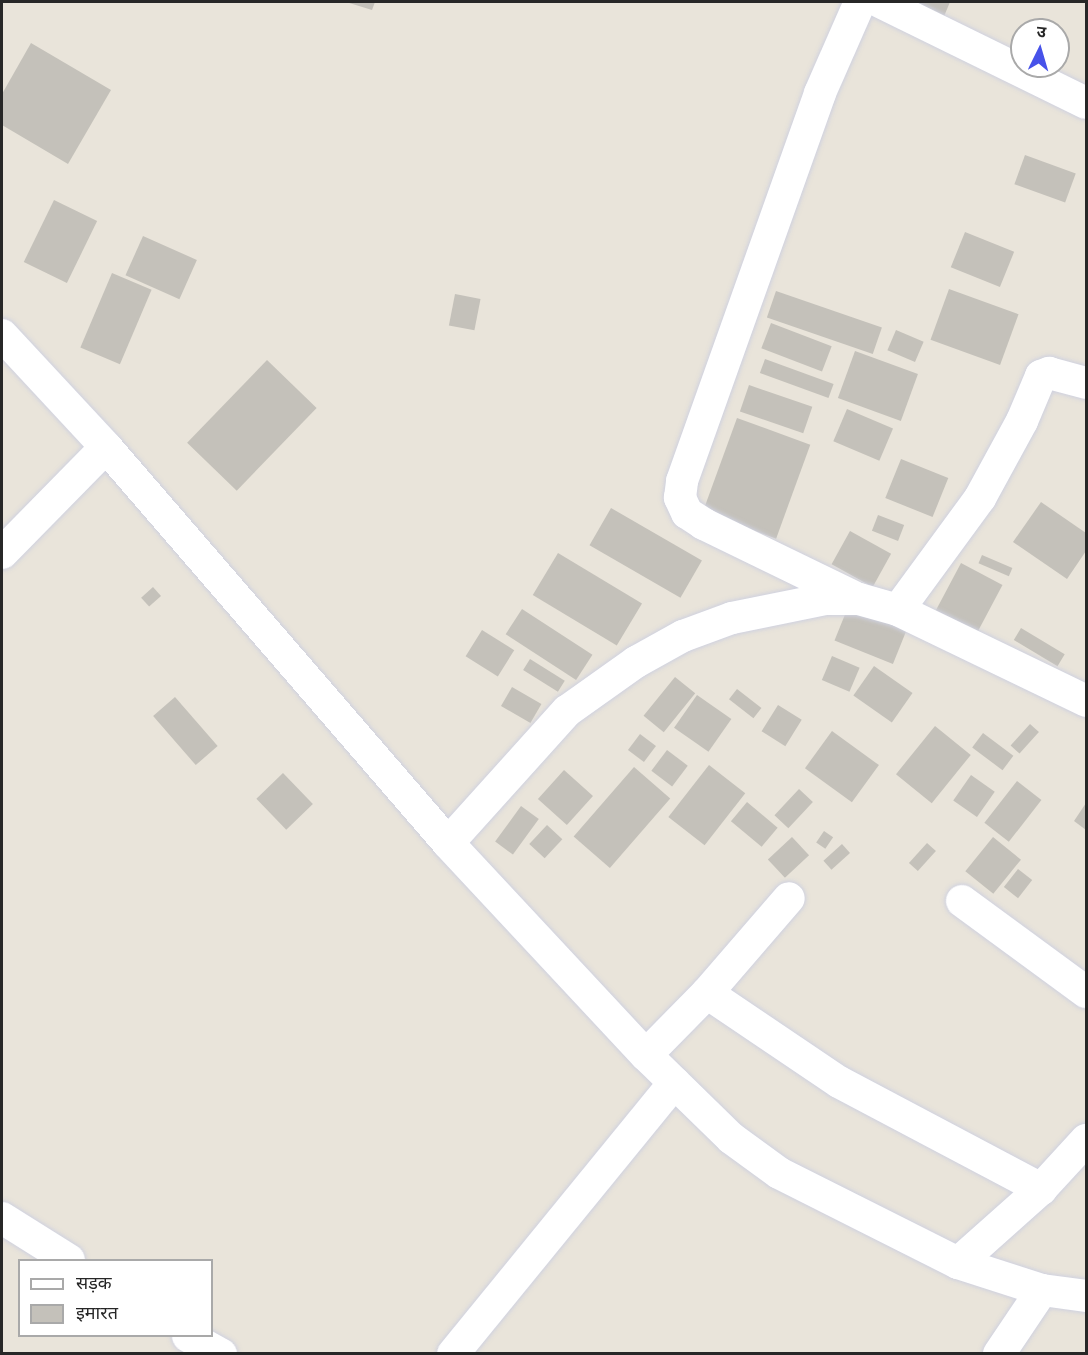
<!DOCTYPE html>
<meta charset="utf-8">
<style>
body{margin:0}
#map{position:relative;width:1088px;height:1355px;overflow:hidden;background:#e9e4da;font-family:Montserrat,"Noto Sans Devanagari",sans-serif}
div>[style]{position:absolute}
.building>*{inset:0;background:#c4c1ba;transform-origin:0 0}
.roads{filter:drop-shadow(0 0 2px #cfd1df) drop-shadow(0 0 2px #cfd1df)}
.minor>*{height:32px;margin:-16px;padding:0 16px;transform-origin:16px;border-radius:16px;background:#fff}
span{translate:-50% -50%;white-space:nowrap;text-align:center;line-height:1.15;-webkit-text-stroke:4.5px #fff;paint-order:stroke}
.frame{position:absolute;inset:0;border:3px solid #272727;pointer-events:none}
.legend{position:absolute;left:18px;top:1259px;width:195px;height:78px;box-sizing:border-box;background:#fff;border:2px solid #a9a9a9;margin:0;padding:8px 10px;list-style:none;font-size:18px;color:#272727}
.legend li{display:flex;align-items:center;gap:12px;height:30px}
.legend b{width:30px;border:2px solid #a9a9a9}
.north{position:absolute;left:1010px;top:18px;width:60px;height:60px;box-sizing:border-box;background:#fff;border:2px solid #a9a9a9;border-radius:50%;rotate:5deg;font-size:16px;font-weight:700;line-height:24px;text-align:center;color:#272727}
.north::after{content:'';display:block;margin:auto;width:21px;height:27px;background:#4752e9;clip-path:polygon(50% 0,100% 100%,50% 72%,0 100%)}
</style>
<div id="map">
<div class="building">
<i style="clip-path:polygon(346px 2px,375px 2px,372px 10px)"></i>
<i style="clip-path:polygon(916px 2px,950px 2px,942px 21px,913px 8px)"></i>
<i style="clip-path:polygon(31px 43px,111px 90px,68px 164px,2px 125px,2px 94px)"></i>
<i style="left:1025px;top:155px;width:54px;height:31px;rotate:20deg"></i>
<i style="left:54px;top:200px;width:48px;height:69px;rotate:26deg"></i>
<i style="left:965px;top:232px;width:53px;height:38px;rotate:22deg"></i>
<i style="left:143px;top:236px;width:59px;height:43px;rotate:24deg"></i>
<i style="left:112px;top:273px;width:43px;height:81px;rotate:23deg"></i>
<i style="left:949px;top:289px;width:74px;height:54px;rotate:20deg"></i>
<i style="left:776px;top:291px;width:112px;height:28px;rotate:19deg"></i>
<i style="left:455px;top:294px;width:26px;height:32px;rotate:11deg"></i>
<i style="left:771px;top:323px;width:65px;height:27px;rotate:21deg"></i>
<i style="left:896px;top:330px;width:30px;height:22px;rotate:23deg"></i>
<i style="left:855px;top:351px;width:67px;height:50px;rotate:20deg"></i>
<i style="left:765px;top:359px;width:73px;height:15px;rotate:20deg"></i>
<i style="left:267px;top:360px;width:69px;height:115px;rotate:44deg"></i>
<i style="left:749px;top:385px;width:67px;height:28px;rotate:19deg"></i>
<i style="left:847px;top:409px;width:50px;height:35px;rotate:23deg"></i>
<i style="left:737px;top:418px;width:78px;height:100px;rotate:20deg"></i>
<i style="left:901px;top:459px;width:51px;height:42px;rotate:22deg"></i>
<i style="clip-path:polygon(1041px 502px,1086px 533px,1086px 551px,1067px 579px,1013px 542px)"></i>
<i style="left:611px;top:508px;width:105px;height:43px;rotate:30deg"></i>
<i style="left:878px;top:515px;width:28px;height:17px;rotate:21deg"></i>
<i style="left:850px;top:531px;width:47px;height:38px;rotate:29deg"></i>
<i style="left:558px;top:553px;width:98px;height:49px;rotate:31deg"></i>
<i style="left:982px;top:555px;width:33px;height:9px;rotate:23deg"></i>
<i style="left:961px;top:563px;width:47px;height:56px;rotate:28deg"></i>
<i style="left:153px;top:587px;width:12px;height:16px;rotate:48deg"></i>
<i style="left:848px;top:607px;width:63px;height:36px;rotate:22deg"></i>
<i style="left:522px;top:609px;width:84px;height:30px;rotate:33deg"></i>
<i style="left:1021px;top:628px;width:51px;height:14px;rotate:31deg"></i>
<i style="left:482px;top:630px;width:38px;height:31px;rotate:32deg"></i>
<i style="left:832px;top:656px;width:30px;height:26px;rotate:23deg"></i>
<i style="left:530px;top:659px;width:41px;height:13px;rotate:32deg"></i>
<i style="left:874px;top:666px;width:47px;height:36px;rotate:35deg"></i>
<i style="left:675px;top:677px;width:26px;height:50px;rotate:39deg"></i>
<i style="left:512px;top:687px;width:34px;height:22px;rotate:30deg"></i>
<i style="left:737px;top:689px;width:31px;height:13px;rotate:38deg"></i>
<i style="left:697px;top:695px;width:42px;height:40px;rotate:35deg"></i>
<i style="left:175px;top:697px;width:65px;height:29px;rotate:49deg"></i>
<i style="left:778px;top:705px;width:28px;height:31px;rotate:32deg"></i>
<i style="left:1030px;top:724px;width:12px;height:29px;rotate:42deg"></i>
<i style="left:935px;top:726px;width:46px;height:62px;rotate:39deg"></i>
<i style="left:832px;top:731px;width:58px;height:46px;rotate:36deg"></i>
<i style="left:983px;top:733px;width:38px;height:18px;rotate:37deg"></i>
<i style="left:640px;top:734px;width:20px;height:20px;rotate:37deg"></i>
<i style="left:667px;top:750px;width:26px;height:26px;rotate:37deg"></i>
<i style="left:709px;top:765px;width:46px;height:66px;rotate:38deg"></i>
<i style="left:634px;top:767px;width:48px;height:92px;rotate:41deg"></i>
<i style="left:564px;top:770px;width:39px;height:39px;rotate:42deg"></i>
<i style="left:283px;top:773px;width:43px;height:37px;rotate:46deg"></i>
<i style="left:971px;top:775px;width:29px;height:31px;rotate:35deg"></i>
<i style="left:1017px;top:781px;width:31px;height:53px;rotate:38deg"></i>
<i style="left:799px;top:789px;width:19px;height:36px;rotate:43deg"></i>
<i style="left:747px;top:802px;width:40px;height:25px;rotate:40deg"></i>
<i style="clip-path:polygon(1086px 803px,1086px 830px,1074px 821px)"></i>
<i style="left:521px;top:806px;width:22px;height:44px;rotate:36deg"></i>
<i style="left:547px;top:825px;width:21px;height:26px;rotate:43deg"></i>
<i style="left:824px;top:831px;width:11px;height:14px;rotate:34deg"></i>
<i style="left:792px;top:837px;width:25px;height:33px;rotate:47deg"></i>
<i style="left:993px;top:837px;width:36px;height:44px;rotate:39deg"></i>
<i style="left:927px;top:843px;width:12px;height:27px;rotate:42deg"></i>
<i style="left:842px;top:844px;width:12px;height:25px;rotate:48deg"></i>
<i style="left:1018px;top:869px;width:18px;height:23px;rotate:38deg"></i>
</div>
<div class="roads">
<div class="minor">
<i style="left:880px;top:2px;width:229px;rotate:26.1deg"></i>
<i style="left:2px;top:335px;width:153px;rotate:47.1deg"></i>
<i style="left:106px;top:447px;width:523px;rotate:49.18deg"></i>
<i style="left:448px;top:843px;width:290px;rotate:47deg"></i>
<i style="left:646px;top:1055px;width:119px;rotate:44.3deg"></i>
<i style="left:731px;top:1138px;width:59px;rotate:36.1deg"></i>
<i style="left:779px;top:1173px;width:200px;rotate:26.7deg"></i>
<i style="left:958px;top:1263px;width:88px;rotate:17.8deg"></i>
<i style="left:1042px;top:1290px;width:44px;rotate:7.8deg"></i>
<i style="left:2px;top:553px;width:148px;rotate:-45.5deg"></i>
<i style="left:852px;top:596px;width:165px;rotate:-154.1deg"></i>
<i style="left:704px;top:524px;width:20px;rotate:-147deg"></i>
<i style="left:687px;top:513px;width:17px;rotate:-115deg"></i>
<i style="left:680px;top:498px;width:17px;rotate:-83deg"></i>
<i style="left:682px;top:481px;width:412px;rotate:-70.4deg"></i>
<i style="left:820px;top:93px;width:99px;rotate:-66.3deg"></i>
<i style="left:898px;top:610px;width:139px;rotate:-53.8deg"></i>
<i style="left:980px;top:498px;width:88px;rotate:-61.4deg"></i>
<i style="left:1022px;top:421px;width:49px;rotate:-67.1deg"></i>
<i style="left:1041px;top:376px;width:9px;rotate:-21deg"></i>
<i style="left:1049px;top:373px;width:38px;rotate:15deg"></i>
<i style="left:448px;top:843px;width:178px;rotate:-48deg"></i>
<i style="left:567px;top:711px;width:85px;rotate:-35.4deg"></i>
<i style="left:636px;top:662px;width:54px;rotate:-29deg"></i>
<i style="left:683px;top:636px;width:52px;rotate:-20.2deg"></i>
<i style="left:732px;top:618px;width:95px;rotate:-11.5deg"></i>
<i style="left:825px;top:599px;width:34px"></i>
<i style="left:859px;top:599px;width:41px;rotate:15.8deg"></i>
<i style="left:898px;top:610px;width:209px;rotate:25.8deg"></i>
<i style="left:962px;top:901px;width:154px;rotate:36.3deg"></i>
<i style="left:707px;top:993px;width:159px;rotate:34deg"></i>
<i style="left:839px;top:1082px;width:229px;rotate:27.9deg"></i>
<i style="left:646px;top:1055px;width:87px;rotate:-45.5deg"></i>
<i style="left:707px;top:993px;width:125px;rotate:-49.2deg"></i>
<i style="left:2px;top:1218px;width:79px;rotate:32.1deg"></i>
<i style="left:958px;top:1263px;width:111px;rotate:-41.7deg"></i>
<i style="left:1041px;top:1189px;width:67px;rotate:-47.4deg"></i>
<i style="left:188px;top:1336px;width:38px;rotate:29deg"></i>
<i style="left:453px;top:1354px;width:350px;rotate:-50.8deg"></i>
<i style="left:999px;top:1354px;width:77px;rotate:-56.1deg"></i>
</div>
</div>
<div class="frame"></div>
<ul class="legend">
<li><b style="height:8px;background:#fff"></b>सड़क</li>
<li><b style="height:16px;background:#c4c1ba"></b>इमारत</li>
</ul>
<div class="north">उ</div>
</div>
